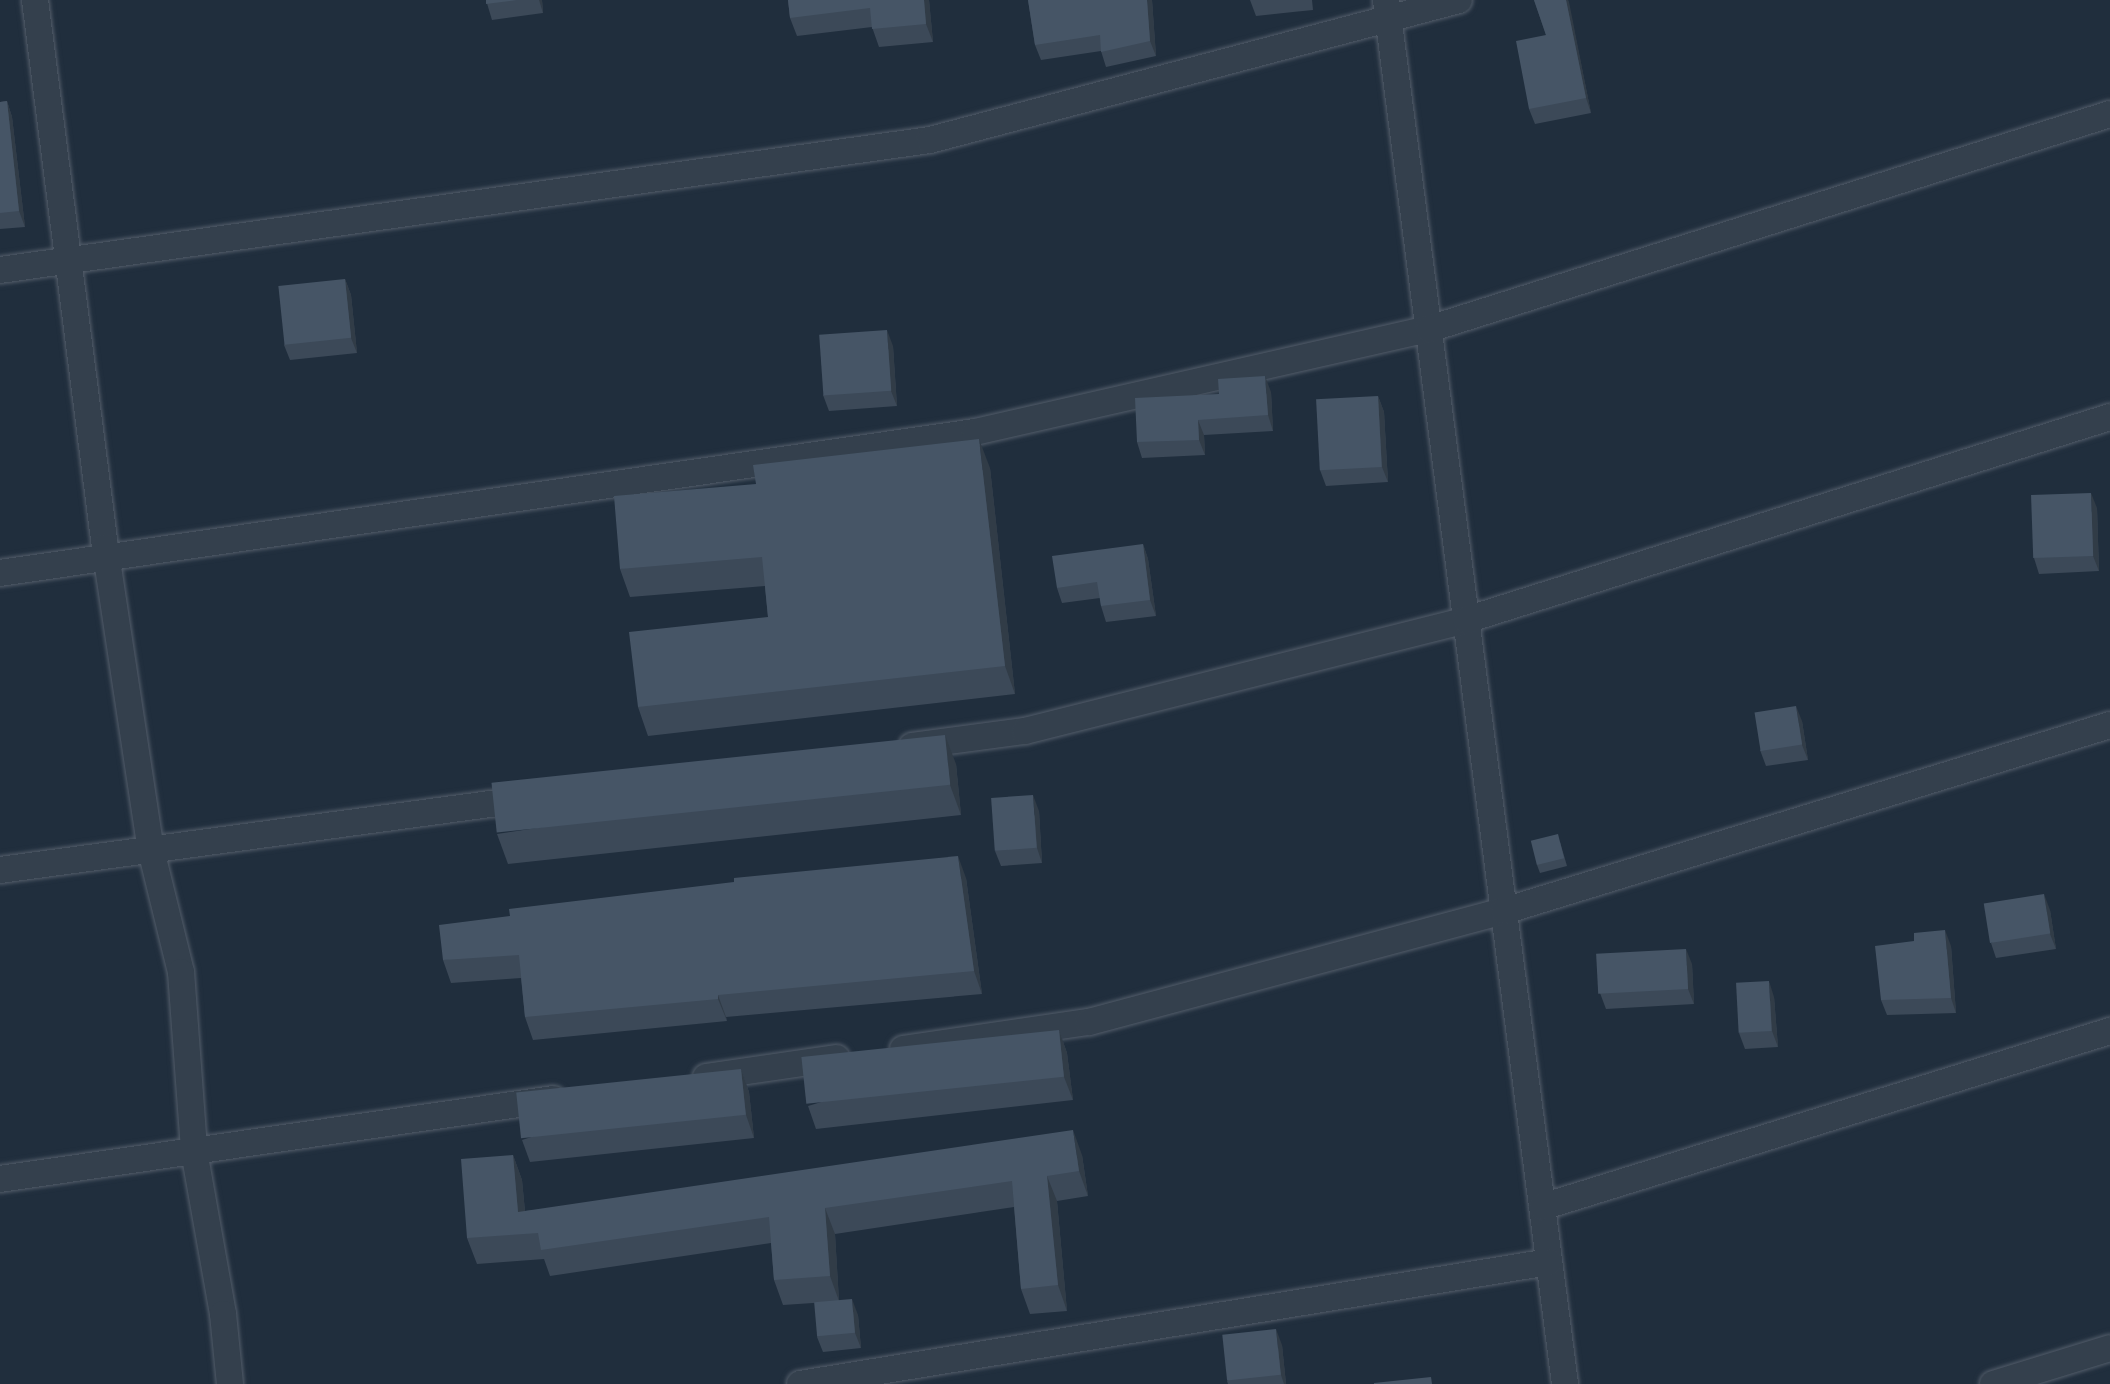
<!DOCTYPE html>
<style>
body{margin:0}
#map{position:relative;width:2110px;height:1384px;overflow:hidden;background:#202e3d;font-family:Karla,sans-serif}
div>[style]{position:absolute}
.roads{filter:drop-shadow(0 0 2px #535d6a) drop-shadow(0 0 2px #535d6a)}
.minor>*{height:26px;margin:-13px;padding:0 13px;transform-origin:13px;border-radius:13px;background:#34404d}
.wall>*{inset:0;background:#3c4958}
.shaded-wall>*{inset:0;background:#313c47}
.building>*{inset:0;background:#465566;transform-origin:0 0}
span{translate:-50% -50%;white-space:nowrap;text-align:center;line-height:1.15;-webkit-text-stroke:5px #1a2531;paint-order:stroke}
</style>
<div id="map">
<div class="roads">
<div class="minor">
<i style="left:35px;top:0;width:551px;rotate:82.71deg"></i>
<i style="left:105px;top:547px;width:306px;rotate:81.4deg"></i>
<i style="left:151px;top:850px;width:126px;rotate:76.2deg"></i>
<i style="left:181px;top:972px;width:179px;rotate:85.8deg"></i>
<i style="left:194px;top:1151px;width:166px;rotate:79.9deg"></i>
<i style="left:223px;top:1314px;width:70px;rotate:84.3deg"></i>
<i style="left:1386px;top:0;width:1396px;rotate:82.63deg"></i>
<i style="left:0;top:270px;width:939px;rotate:-7.96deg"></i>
<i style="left:930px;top:140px;width:547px;rotate:-14.82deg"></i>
<i style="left:0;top:573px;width:985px;rotate:-8.23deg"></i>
<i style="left:975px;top:432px;width:466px;rotate:-12.8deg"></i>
<i style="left:1429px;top:329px;width:714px;rotate:-17.52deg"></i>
<i style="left:912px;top:746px;width:114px;rotate:-7.6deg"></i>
<i style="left:1025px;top:731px;width:455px;rotate:-14.1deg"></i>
<i style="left:1466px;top:620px;width:675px;rotate:-17.5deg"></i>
<i style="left:0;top:870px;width:532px;rotate:-7.67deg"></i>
<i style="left:903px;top:1049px;width:188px;rotate:-8.3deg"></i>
<i style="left:1089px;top:1022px;width:430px;rotate:-15deg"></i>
<i style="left:1504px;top:911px;width:634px;rotate:-17.06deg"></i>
<i style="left:706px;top:1077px;width:132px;rotate:-8.3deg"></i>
<i style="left:0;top:1179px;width:559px;rotate:-8.23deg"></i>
<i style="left:1542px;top:1207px;width:595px;rotate:-17.22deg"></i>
<i style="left:800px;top:1384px;width:759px;rotate:-9.25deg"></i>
<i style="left:1993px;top:1384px;width:122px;rotate:-17.1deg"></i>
</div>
</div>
<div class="wall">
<i style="clip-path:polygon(486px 0,542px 0,543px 13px,492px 20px)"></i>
<i style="clip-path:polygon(788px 0,929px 0,933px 42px,879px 47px,872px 27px,797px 36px,790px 18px)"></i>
<i style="clip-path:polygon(1028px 0,1152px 0,1156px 56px,1106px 67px,1101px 51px,1041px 60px,1035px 45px)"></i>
<i style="clip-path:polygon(1250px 0,1312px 0,1313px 10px,1256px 16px)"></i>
<i style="clip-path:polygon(1534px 0,1568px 0,1591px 113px,1535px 124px,1529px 109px,1546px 35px)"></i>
<i style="clip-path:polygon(7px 101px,12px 117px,25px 227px,0 229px,0 102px)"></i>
<i style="clip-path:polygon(345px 279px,351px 295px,357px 353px,290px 360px,284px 345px)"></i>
<i style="clip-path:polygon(893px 346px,897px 406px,829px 411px,823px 395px)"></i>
<i style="clip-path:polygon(1271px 392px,1273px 431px,1204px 435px,1205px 455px,1142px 458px,1137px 442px)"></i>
<i style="clip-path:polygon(1378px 396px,1384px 412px,1388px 482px,1326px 486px,1320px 470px)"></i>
<i style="clip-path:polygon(990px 468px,1015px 694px,648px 736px,638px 707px,768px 617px,765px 586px,630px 597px,620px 569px)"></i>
<i style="clip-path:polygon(2097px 508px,2099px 571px,2039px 574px,2034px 558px)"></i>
<i style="clip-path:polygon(1143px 544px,1148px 559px,1156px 616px,1106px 622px,1101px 606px,1100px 598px,1062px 603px,1057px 588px)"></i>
<i style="clip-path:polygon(1802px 721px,1808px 760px,1766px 766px,1760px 750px)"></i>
<i style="clip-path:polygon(956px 764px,961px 815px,508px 864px,497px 834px)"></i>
<i style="clip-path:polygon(1039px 811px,1042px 863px,1001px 866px,995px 851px)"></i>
<i style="clip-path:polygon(1560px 842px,1567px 866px,1540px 873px,1537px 865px)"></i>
<i style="clip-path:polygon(966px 878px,982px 994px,726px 1017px,727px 1021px,533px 1040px,525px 1017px,521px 978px,451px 983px,443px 960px)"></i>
<i style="clip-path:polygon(2050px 910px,2056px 949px,1996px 958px,1991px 943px)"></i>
<i style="clip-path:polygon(1951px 946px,1956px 1013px,1887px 1015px,1881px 1000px)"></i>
<i style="clip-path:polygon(1692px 964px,1694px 1004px,1606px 1009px,1600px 993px)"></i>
<i style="clip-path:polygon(1774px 997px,1778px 1047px,1745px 1049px,1739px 1033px)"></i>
<i style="clip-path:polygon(1059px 1030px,1067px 1053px,1073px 1100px,816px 1129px,808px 1106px)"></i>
<i style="clip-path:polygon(741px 1069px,749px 1092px,754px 1138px,530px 1162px,522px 1140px)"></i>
<i style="clip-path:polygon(513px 1155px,522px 1180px,525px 1211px,1082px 1155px,1088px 1196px,1057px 1201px,1067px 1311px,1030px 1314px,1021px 1289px,1014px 1207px,835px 1234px,839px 1301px,858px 1315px,861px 1348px,823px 1352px,817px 1337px,828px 1302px,783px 1305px,774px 1280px,771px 1243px,550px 1276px,544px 1259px,477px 1264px,467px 1238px)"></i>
<i style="clip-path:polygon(1282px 1345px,1286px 1384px,1228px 1384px,1227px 1381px)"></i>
</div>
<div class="shaded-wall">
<i style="clip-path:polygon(539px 0,542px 0,543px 13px)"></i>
<i style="clip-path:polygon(924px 0,929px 0,933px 42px,926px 24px)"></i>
<i style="clip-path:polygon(1147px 0,1152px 0,1156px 56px,1150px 41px)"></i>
<i style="clip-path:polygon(1566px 0,1568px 0,1569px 2px,1591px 113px,1586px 98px)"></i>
<i style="clip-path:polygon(7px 101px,12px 117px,25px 227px,19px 211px)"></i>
<i style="clip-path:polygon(345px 279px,351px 295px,357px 353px,351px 338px)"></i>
<i style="clip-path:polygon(887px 330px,893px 346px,897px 406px,891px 391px)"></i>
<i style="clip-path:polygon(1265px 376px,1271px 392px,1273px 431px,1268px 415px)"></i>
<i style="clip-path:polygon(1378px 396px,1384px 412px,1388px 482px,1382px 467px)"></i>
<i style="clip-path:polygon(1198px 420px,1204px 435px,1205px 455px,1199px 440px)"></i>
<i style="clip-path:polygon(979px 439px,990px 468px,1015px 694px,1005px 666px)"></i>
<i style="clip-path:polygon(2091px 493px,2097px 508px,2099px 571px,2093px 556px)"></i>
<i style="clip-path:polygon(1143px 544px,1148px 559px,1156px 616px,1150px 600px)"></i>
<i style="clip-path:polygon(1796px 706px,1802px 721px,1808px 760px,1802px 745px)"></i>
<i style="clip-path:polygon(945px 735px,956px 764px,961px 815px,950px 785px)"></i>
<i style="clip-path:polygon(1033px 795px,1039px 811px,1042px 863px,1037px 848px)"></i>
<i style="clip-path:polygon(958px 856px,966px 878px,982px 994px,974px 971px)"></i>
<i style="clip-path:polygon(2044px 894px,2050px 910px,2056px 949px,2050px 934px)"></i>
<i style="clip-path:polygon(1945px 930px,1951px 946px,1956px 1013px,1951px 998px)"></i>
<i style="clip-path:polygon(1686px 949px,1692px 964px,1694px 1004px,1688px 989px)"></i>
<i style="clip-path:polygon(1769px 981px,1774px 997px,1778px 1047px,1772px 1031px)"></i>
<i style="clip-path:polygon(718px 995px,726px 1017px,727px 1021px,718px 999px)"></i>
<i style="clip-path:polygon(1059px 1030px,1067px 1053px,1073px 1100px,1064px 1077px)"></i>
<i style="clip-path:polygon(741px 1069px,749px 1092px,754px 1138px,746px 1115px)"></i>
<i style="clip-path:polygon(1073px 1130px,1082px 1155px,1088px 1196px,1079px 1171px)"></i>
<i style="clip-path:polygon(513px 1155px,522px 1180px,527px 1234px,518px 1212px)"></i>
<i style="clip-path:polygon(1047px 1176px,1057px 1201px,1067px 1311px,1058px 1285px)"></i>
<i style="clip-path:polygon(825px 1208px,835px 1234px,839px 1301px,830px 1276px)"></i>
<i style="clip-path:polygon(852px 1299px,858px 1315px,861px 1348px,855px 1333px)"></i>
<i style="clip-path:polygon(1276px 1329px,1282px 1345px,1286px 1384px,1284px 1384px,1281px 1375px)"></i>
</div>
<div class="building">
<i style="clip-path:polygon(486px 0,517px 0,486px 4px)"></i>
<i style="clip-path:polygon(788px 0,924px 0,926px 24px,872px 29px,870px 8px,790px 18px)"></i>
<i style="clip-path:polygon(1028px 0,1147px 0,1150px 41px,1101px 52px,1100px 35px,1035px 45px)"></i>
<i style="clip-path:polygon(1534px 0,1566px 0,1586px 98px,1529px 109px,1516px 41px,1546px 35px)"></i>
<i style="clip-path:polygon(7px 101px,19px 211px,0 213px,0 102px)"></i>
<i style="left:345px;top:279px;width:59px;height:67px;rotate:84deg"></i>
<i style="left:887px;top:330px;width:61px;height:68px;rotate:86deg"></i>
<i style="clip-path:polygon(1265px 376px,1268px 415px,1198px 420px,1199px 440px,1137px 442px,1135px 398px,1219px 394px,1218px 379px)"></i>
<i style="left:1378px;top:396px;width:71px;height:62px;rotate:87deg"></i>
<i style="clip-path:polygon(979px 439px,1005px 666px,638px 707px,629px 632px,768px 617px,762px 557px,620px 569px,614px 496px,756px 484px,753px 465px)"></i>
<i style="left:2091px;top:493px;width:63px;height:60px;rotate:88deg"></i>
<i style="clip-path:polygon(1143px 544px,1150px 600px,1101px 606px,1097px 582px,1057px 588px,1052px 556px)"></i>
<i style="left:1796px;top:706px;width:39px;height:42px;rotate:81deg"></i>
<i style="left:945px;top:735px;width:50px;height:456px;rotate:84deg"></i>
<i style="left:1033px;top:795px;width:53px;height:42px;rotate:86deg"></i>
<i style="left:1558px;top:834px;width:25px;height:28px;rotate:76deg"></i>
<i style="clip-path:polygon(958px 856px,974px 971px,718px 995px,718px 999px,525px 1017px,519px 955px,443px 960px,439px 925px,510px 916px,509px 909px,734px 882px,734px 878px)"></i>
<i style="left:2044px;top:894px;width:40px;height:61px;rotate:81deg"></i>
<i style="clip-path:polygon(1945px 930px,1951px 998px,1881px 1000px,1875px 946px,1914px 941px,1914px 933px)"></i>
<i style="left:1686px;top:949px;width:40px;height:90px;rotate:87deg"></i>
<i style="left:1769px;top:981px;width:50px;height:33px;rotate:87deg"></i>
<i style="left:1059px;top:1030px;width:47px;height:259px;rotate:84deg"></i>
<i style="left:741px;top:1069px;width:46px;height:226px;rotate:84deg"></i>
<i style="clip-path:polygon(1073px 1130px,1079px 1171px,1047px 1176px,1058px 1285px,1021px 1289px,1012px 1181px,825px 1208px,830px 1276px,774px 1280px,769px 1217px,541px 1250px,538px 1233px,467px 1238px,461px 1159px,513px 1155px,518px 1212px)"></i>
<i style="left:852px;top:1299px;width:34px;height:38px;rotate:85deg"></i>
<i style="left:1276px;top:1329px;width:46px;height:54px;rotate:84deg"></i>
<i style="clip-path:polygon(1431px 1377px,1432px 1384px,1374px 1384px,1374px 1383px)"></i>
</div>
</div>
